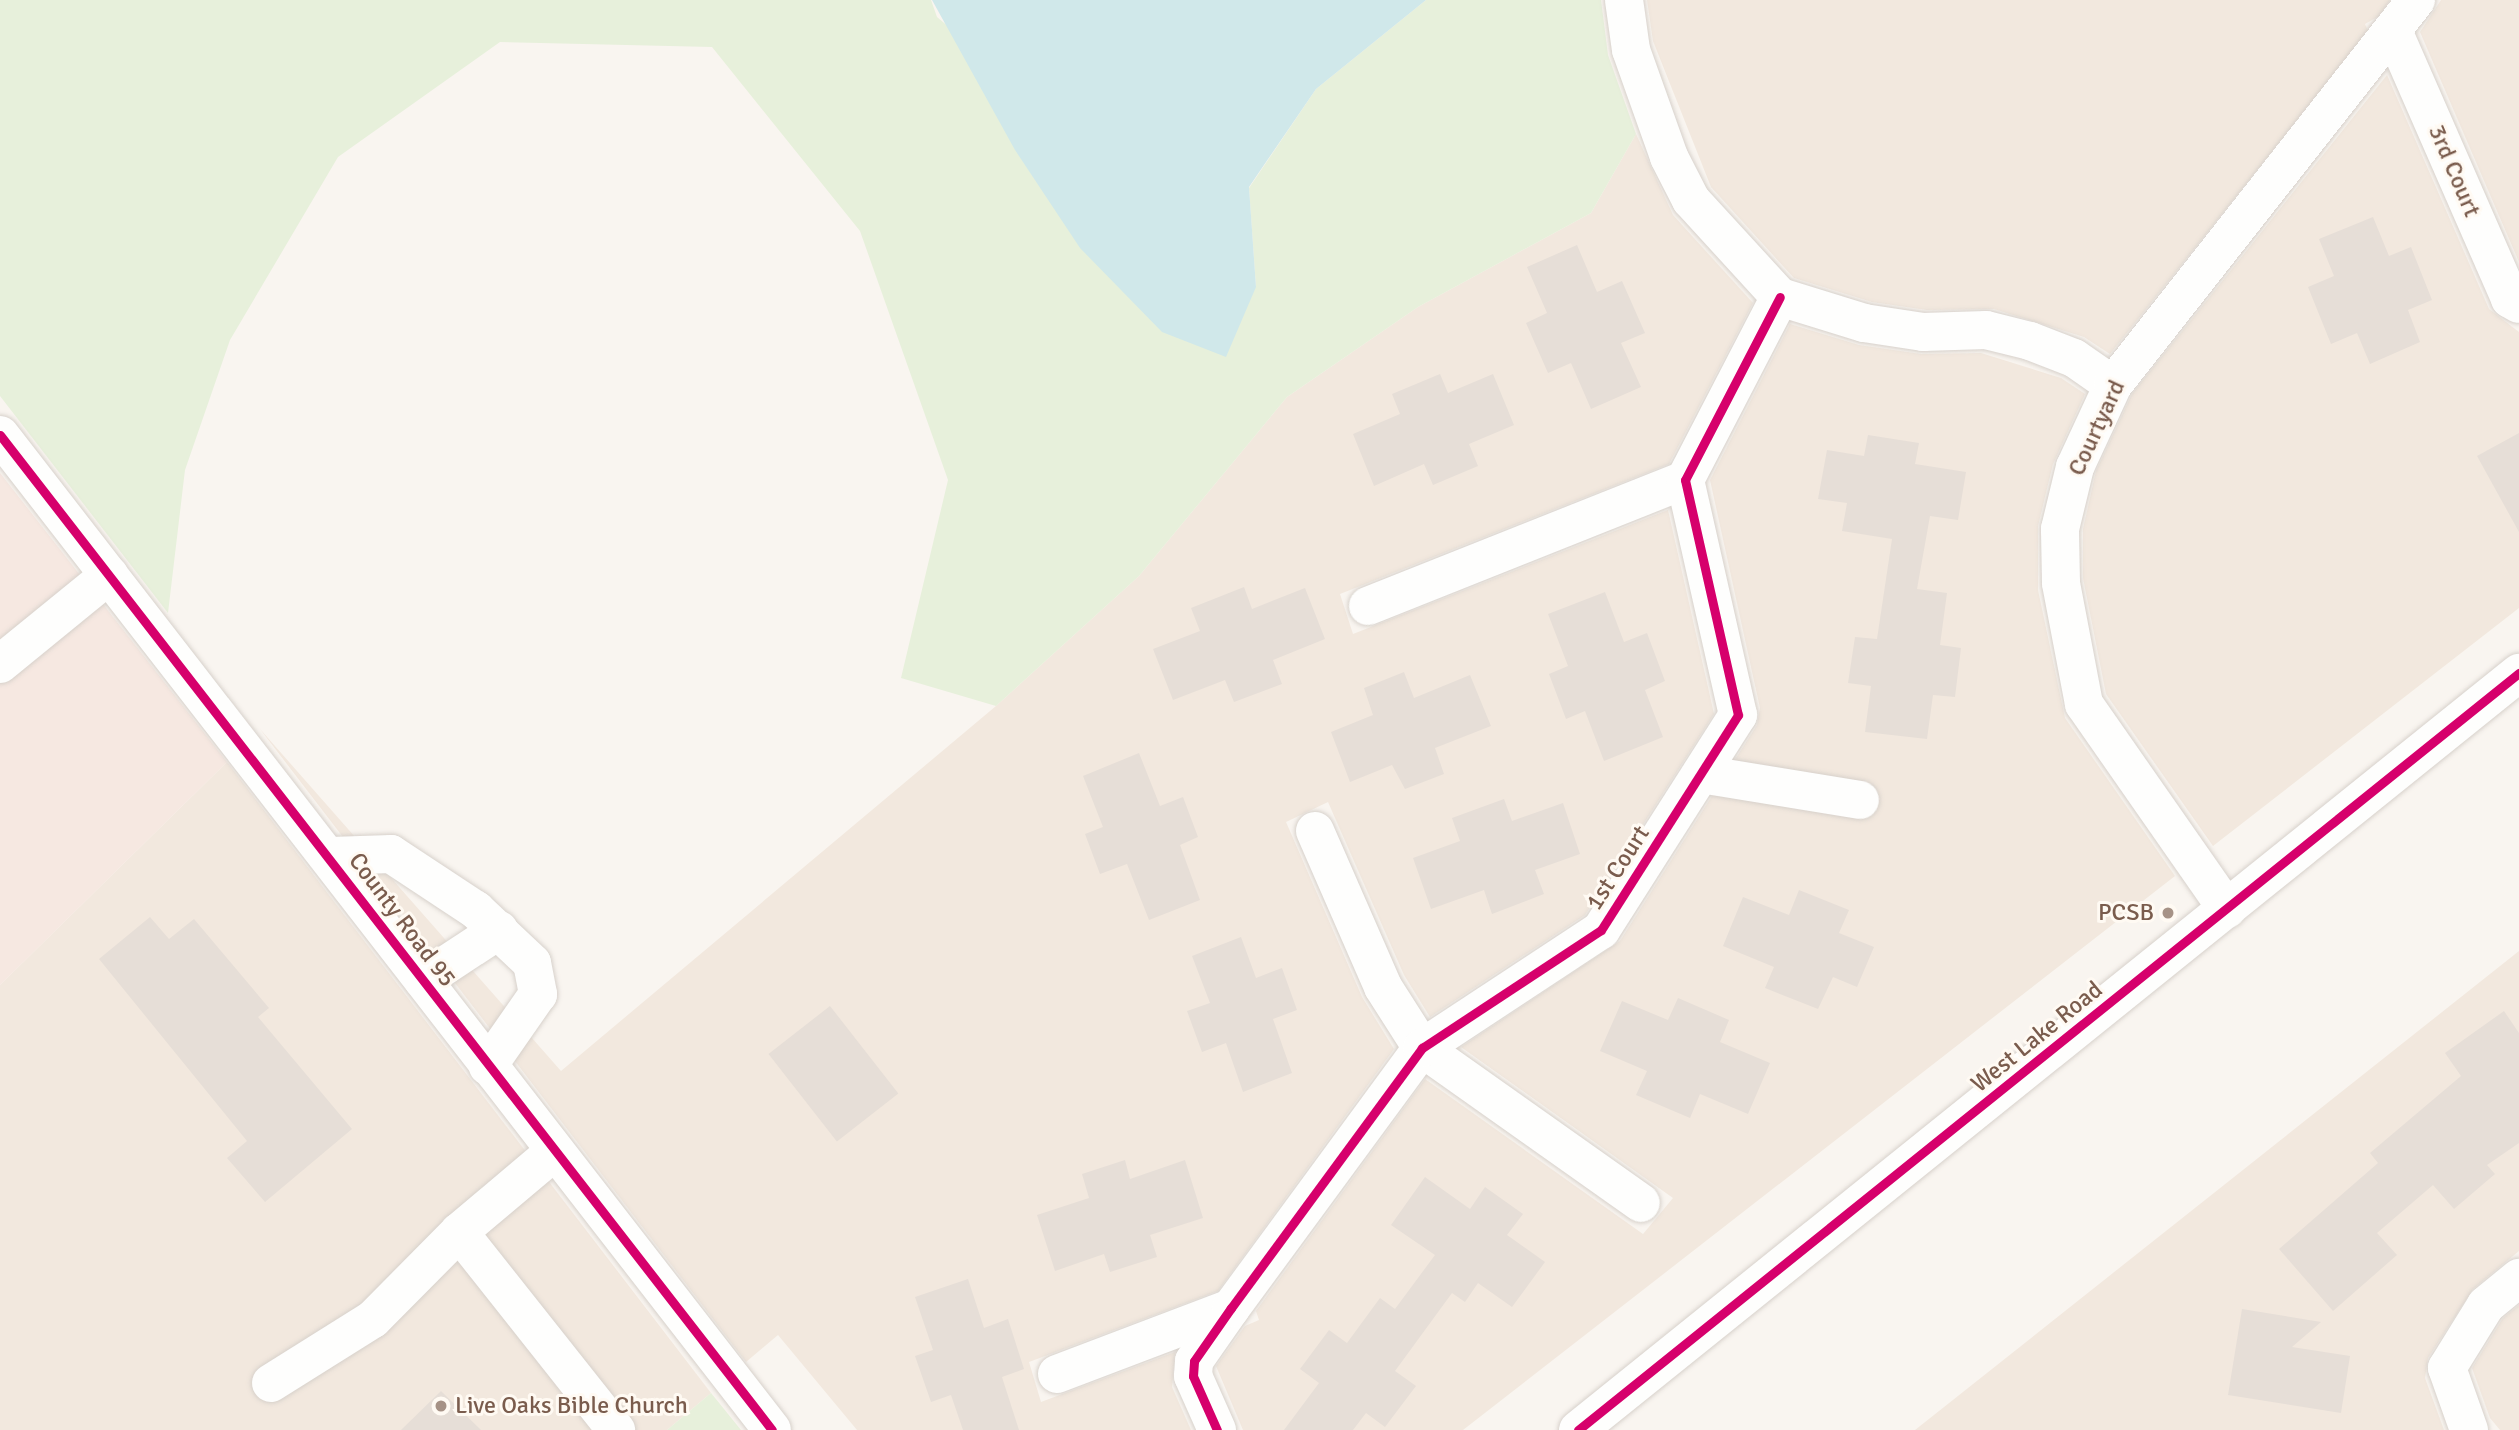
<!DOCTYPE html>
<style>
body{margin:0}
#map{position:relative;width:2519px;height:1430px;overflow:hidden;background:#f9f5f0;font-family:Signika,sans-serif}
div>[style]{position:absolute}
.residential>*{inset:0;background:#f2e8de}
.commercial>*{inset:0;background:#f6e8e1}
.green>*{inset:0;background:#e7f0db}
.water>*{inset:0;background:#d0e8ea}
.building>*{inset:0;background:#e6ded7;transform-origin:0 0}
.roads{filter:drop-shadow(0 0 2px #d7d1cb) drop-shadow(0 0 2px #d7d1cb)}
.minor>*{height:38px;margin:-19px;padding:0 19px;transform-origin:19px;border-radius:19px;background:#fefefd}
.cycleway>*{height:9px;margin:-4.5px;padding:0 4.5px;transform-origin:4.5px;border-radius:4.5px;background:#d6006c}
.dots>*{width:19px;height:19px;translate:-50% -50%;box-sizing:border-box;border:4px solid #fffaf3;border-radius:50%}
span{translate:-50% -50%;white-space:nowrap;text-align:center;line-height:1.15;-webkit-text-stroke:6px #fffaf3;paint-order:stroke}
.street-label{font-size:24px;color:#7a5c4d}
.poi-label{font-size:24px;color:#7a5c4d}
.right{translate:-100% -50%;text-align:right}
.left{translate:0 -50%;text-align:left}
</style>
<div id="map">
<div class="residential">
<i style="clip-path:polygon(1647px 0,2390px 0,2379px 16px,2365px 24px,2368px 31px,2110px 354px,2084px 337px,1994px 309px,1927px 310px,1872px 302px,1794px 278px,1711px 187px,1653px 41px)"></i>
<i style="clip-path:polygon(2441px 0,2519px 0,2519px 262px,2420px 32px)"></i>
<i style="clip-path:polygon(2387px 75px,2489px 309px,2519px 332px,2519px 608px,2213px 846px,2106px 694px,2083px 578px,2083px 529px,2096px 471px,2132px 394px)"></i>
<i style="clip-path:polygon(1636px 134px,1673px 215px,1753px 303px,1669px 464px,1340px 594px,1353px 634px,1668px 510px,1714px 714px,1585px 915px,1430px 1017px,1404px 975px,1328px 802px,1286px 822px,1362px 997px,1394px 1049px,1218px 1291px,1029px 1362px,1041px 1402px,1175px 1352px,1172px 1387px,1191px 1430px,857px 1430px,778px 1335px,746px 1362px,260px 729px,561px 1071px,996px 706px,1139px 576px,1287px 397px,1418px 307px,1591px 213px)"></i>
<i style="clip-path:polygon(1790px 324px,1859px 345px,1921px 354px,1981px 353px,2061px 378px,2085px 394px,2053px 464px,2038px 526px,2038px 590px,2065px 718px,2175px 876px,1463px 1430px,1243px 1430px,1216px 1366px,1245px 1326px,1259px 1320px,1256px 1311px,1425px 1079px,1643px 1234px,1673px 1198px,1461px 1047px,1620px 941px,1757px 725px,1760px 708px,1710px 480px)"></i>
<i style="clip-path:polygon(227px 762px,711px 1393px,667px 1430px,0 1430px,0 985px)"></i>
<i style="clip-path:polygon(2519px 951px,2519px 1251px,2473px 1289px,2428px 1358px,2425px 1378px,2444px 1430px,1915px 1430px)"></i>
<i style="clip-path:polygon(2519px 1305px,2519px 1430px,2500px 1430px,2490px 1418px,2472px 1368px,2503px 1318px)"></i>
</div>
<div class="commercial">
<i style="clip-path:polygon(0 473px,227px 762px,0 985px)"></i>
</div>
<div class="green">
<i style="clip-path:polygon(0 0,931px 0,937px 17px,1256px 287px,1249px 188px,1316px 89px,1426px 0,1601px 0,1608px 55px,1636px 134px,1591px 213px,1418px 307px,1287px 397px,1139px 576px,996px 706px,901px 678px,948px 480px,860px 231px,712px 47px,500px 42px,338px 157px,230px 340px,185px 470px,168px 613px,0 396px)"></i>
<i style="clip-path:polygon(711px 1393px,741px 1430px,667px 1430px)"></i>
</div>
<div class="water">
<i style="clip-path:polygon(932px 0,1426px 0,1316px 89px,1249px 187px,1256px 287px,1226px 357px,1162px 332px,1080px 248px,1015px 150px)"></i>
</div>
<div class="building">
<i style="clip-path:polygon(2373px 217px,2389px 256px,2411px 247px,2432px 300px,2408px 310px,2420px 342px,2370px 364px,2357px 333px,2331px 344px,2308px 287px,2334px 276px,2319px 239px)"></i>
<i style="clip-path:polygon(1577px 245px,1597px 292px,1622px 281px,1645px 333px,1621px 343px,1641px 387px,1591px 409px,1571px 363px,1548px 373px,1526px 323px,1547px 313px,1527px 267px)"></i>
<i style="clip-path:polygon(1440px 374px,1448px 393px,1493px 374px,1514px 425px,1469px 444px,1478px 466px,1433px 485px,1424px 464px,1374px 486px,1353px 434px,1400px 414px,1392px 394px)"></i>
<i style="clip-path:polygon(2519px 433px,2519px 532px,2477px 456px)"></i>
<i style="clip-path:polygon(1868px 435px,1919px 443px,1915px 464px,1966px 472px,1958px 520px,1930px 516px,1917px 589px,1947px 593px,1940px 645px,1961px 648px,1955px 697px,1933px 695px,1927px 739px,1865px 732px,1871px 686px,1848px 683px,1855px 637px,1877px 639px,1892px 539px,1842px 531px,1847px 503px,1818px 499px,1827px 450px,1864px 456px)"></i>
<i style="clip-path:polygon(1244px 587px,1252px 609px,1305px 588px,1325px 639px,1273px 660px,1282px 684px,1234px 702px,1225px 680px,1173px 700px,1153px 649px,1200px 631px,1191px 608px)"></i>
<i style="clip-path:polygon(1605px 592px,1624px 642px,1647px 633px,1665px 681px,1645px 690px,1663px 737px,1604px 761px,1585px 711px,1566px 719px,1549px 674px,1568px 666px,1548px 614px)"></i>
<i style="clip-path:polygon(1404px 672px,1414px 698px,1470px 675px,1491px 726px,1435px 748px,1444px 774px,1405px 789px,1392px 765px,1350px 782px,1331px 732px,1373px 715px,1364px 688px)"></i>
<i style="clip-path:polygon(1139px 753px,1160px 806px,1183px 797px,1198px 837px,1180px 845px,1200px 900px,1149px 920px,1127px 864px,1100px 874px,1085px 834px,1103px 827px,1083px 776px)"></i>
<i style="clip-path:polygon(1504px 799px,1512px 821px,1563px 803px,1580px 854px,1535px 870px,1544px 894px,1492px 914px,1484px 890px,1431px 909px,1413px 858px,1460px 841px,1452px 818px)"></i>
<i style="clip-path:polygon(1799px 890px,1849px 910px,1839px 933px,1874px 947px,1857px 987px,1833px 977px,1818px 1009px,1765px 988px,1774px 967px,1723px 946px,1743px 897px,1789px 915px)"></i>
<i style="clip-path:polygon(150px 917px,169px 939px,194px 919px,269px 1008px,258px 1017px,352px 1129px,265px 1202px,227px 1158px,247px 1141px,99px 959px)"></i>
<i style="clip-path:polygon(1241px 937px,1256px 978px,1282px 968px,1297px 1010px,1273px 1019px,1292px 1073px,1243px 1092px,1226px 1043px,1202px 1052px,1187px 1011px,1210px 1003px,1192px 956px)"></i>
<i style="clip-path:polygon(1678px 998px,1729px 1020px,1720px 1042px,1770px 1063px,1748px 1114px,1700px 1094px,1690px 1118px,1636px 1095px,1647px 1071px,1600px 1051px,1622px 1001px,1668px 1020px)"></i>
<i style="left:830px;top:1006px;width:111px;height:78px;rotate:52deg"></i>
<i style="clip-path:polygon(2504px 1011px,2519px 1033px,2519px 1143px,2487px 1165px,2495px 1174px,2454px 1209px,2433px 1185px,2377px 1233px,2397px 1255px,2333px 1311px,2279px 1249px,2378px 1163px,2370px 1153px,2461px 1076px,2445px 1053px)"></i>
<i style="clip-path:polygon(1125px 1160px,1130px 1179px,1185px 1160px,1203px 1218px,1150px 1235px,1157px 1257px,1110px 1272px,1104px 1254px,1055px 1271px,1037px 1215px,1089px 1198px,1082px 1174px)"></i>
<i style="clip-path:polygon(1425px 1177px,1470px 1209px,1485px 1187px,1523px 1214px,1507px 1235px,1545px 1262px,1512px 1307px,1478px 1283px,1465px 1302px,1452px 1293px,1395px 1371px,1416px 1386px,1385px 1427px,1366px 1413px,1353px 1430px,1284px 1430px,1319px 1383px,1300px 1369px,1329px 1330px,1347px 1343px,1380px 1298px,1395px 1309px,1435px 1255px,1391px 1225px)"></i>
<i style="clip-path:polygon(968px 1279px,984px 1328px,1008px 1319px,1024px 1369px,1002px 1377px,1019px 1430px,963px 1430px,951px 1395px,931px 1402px,915px 1356px,933px 1350px,915px 1297px)"></i>
<i style="clip-path:polygon(2242px 1309px,2321px 1322px,2292px 1347px,2350px 1356px,2341px 1413px,2228px 1395px)"></i>
<i style="clip-path:polygon(441px 1391px,481px 1430px,401px 1430px)"></i>
</div>
<div class="roads">
<div class="minor">
<i style="left:1624px;top:0;width:50px;rotate:82deg"></i>
<i style="left:1631px;top:50px;width:114px;rotate:70.4deg"></i>
<i style="left:1669px;top:157px;width:48px;rotate:62.9deg"></i>
<i style="left:1691px;top:200px;width:132px;rotate:47.5deg"></i>
<i style="left:1780px;top:297px;width:88px;rotate:17.2deg"></i>
<i style="left:1864px;top:323px;width:60px;rotate:8.7deg"></i>
<i style="left:1923px;top:332px;width:63px;rotate:-1.8deg"></i>
<i style="left:1986px;top:330px;width:45px;rotate:14deg"></i>
<i style="left:2030px;top:341px;width:47px;rotate:21.1deg"></i>
<i style="left:2074px;top:358px;width:47px;rotate:34.7deg"></i>
<i style="left:2394px;top:33px;width:290px;rotate:66.4deg"></i>
<i style="left:2510px;top:299px;width:10px;rotate:29deg"></i>
<i style="left:0;top:435px;width:1259px;rotate:52.19deg"></i>
<i style="left:1368px;top:606px;width:341px;rotate:-21.7deg"></i>
<i style="left:0;top:664px;width:141px;rotate:-39.2deg"></i>
<i style="left:1701px;top:774px;width:161px;rotate:9.3deg"></i>
<i style="left:1315px;top:831px;width:170px;rotate:66.4deg"></i>
<i style="left:1383px;top:987px;width:72px;rotate:57.4deg"></i>
<i style="left:1422px;top:1048px;width:268px;rotate:35.3deg"></i>
<i style="left:331px;top:856px;width:60px;rotate:-1.9deg"></i>
<i style="left:391px;top:854px;width:102px;rotate:33.4deg"></i>
<i style="left:476px;top:910px;width:77px;rotate:43.4deg"></i>
<i style="left:532px;top:963px;width:32px;rotate:79deg"></i>
<i style="left:538px;top:994px;width:88px;rotate:124.8deg"></i>
<i style="left:2227px;top:909px;width:250px;rotate:-124.9deg"></i>
<i style="left:2084px;top:704px;width:123px;rotate:-100.8deg"></i>
<i style="left:2061px;top:583px;width:54px;rotate:-91.1deg"></i>
<i style="left:2060px;top:529px;width:64px;rotate:-76.4deg"></i>
<i style="left:2075px;top:467px;width:90px;rotate:-65.1deg"></i>
<i style="left:2113px;top:385px;width:490px;rotate:-51.8deg"></i>
<i style="left:423px;top:980px;width:91px;rotate:-33.3deg"></i>
<i style="left:459px;top:1232px;width:253px;rotate:51.6deg"></i>
<i style="left:1057px;top:1374px;width:186px;rotate:-20.8deg"></i>
<i style="left:271px;top:1383px;width:120px;rotate:-32.1deg"></i>
<i style="left:373px;top:1319px;width:122px;rotate:-45.3deg"></i>
<i style="left:459px;top:1232px;width:124px;rotate:-40.1deg"></i>
<i style="left:1217px;top:1430px;width:59px;rotate:-114deg"></i>
<i style="left:1193px;top:1376px;width:15px;rotate:-86deg"></i>
<i style="left:1194px;top:1361px;width:65px;rotate:-55.1deg"></i>
<i style="left:1231px;top:1308px;width:323px;rotate:-53.7deg"></i>
<i style="left:1422px;top:1048px;width:214px;rotate:-33.4deg"></i>
<i style="left:1601px;top:930px;width:255px;rotate:-57.5deg"></i>
<i style="left:1738px;top:715px;width:241px;rotate:-102.7deg"></i>
<i style="left:1685px;top:480px;width:206px;rotate:-62.6deg"></i>
<i style="left:1578px;top:1430px;width:1208px;rotate:-38.82deg"></i>
<i style="left:2469px;top:1430px;width:66px;rotate:-109.5deg"></i>
<i style="left:2447px;top:1368px;width:74px;rotate:-58.2deg"></i>
<i style="left:2486px;top:1305px;width:43px;rotate:-39.3deg"></i>
</div>
</div>
<div class="cycleway">
<i style="left:0;top:435px;width:1259px;rotate:52.19deg"></i>
<i style="left:1217px;top:1430px;width:59px;rotate:-114deg"></i>
<i style="left:1193px;top:1376px;width:15px;rotate:-86deg"></i>
<i style="left:1194px;top:1361px;width:65px;rotate:-55.1deg"></i>
<i style="left:1231px;top:1308px;width:323px;rotate:-53.7deg"></i>
<i style="left:1422px;top:1048px;width:214px;rotate:-33.4deg"></i>
<i style="left:1601px;top:930px;width:255px;rotate:-57.5deg"></i>
<i style="left:1738px;top:715px;width:241px;rotate:-102.7deg"></i>
<i style="left:1685px;top:480px;width:206px;rotate:-62.6deg"></i>
<i style="left:1578px;top:1430px;width:1208px;rotate:-38.82deg"></i>
</div>
<div class="dots">
<i style="left:2168px;top:913px;background:#a69286"></i>
<i style="left:441px;top:1406px;background:#a69286"></i>
</div>
<div class="street-label">
<span style="left:2454px;top:171px;rotate:67deg">3rd Court</span>
<span style="left:2097px;top:428px;rotate:-65deg">Courtyard</span>
<span style="left:1618px;top:868px;rotate:-57deg">1st Court</span>
<span style="left:402px;top:920px;rotate:53deg">County Road 95</span>
<span style="left:2037px;top:1037px;rotate:-39deg">West Lake Road</span>
</div>
<div class="poi-label">
<span class="right" style="left:2154px;top:913px">PCSB</span>
<span class="left" style="left:455px;top:1406px">Live Oaks Bible Church</span>
</div>
</div>
